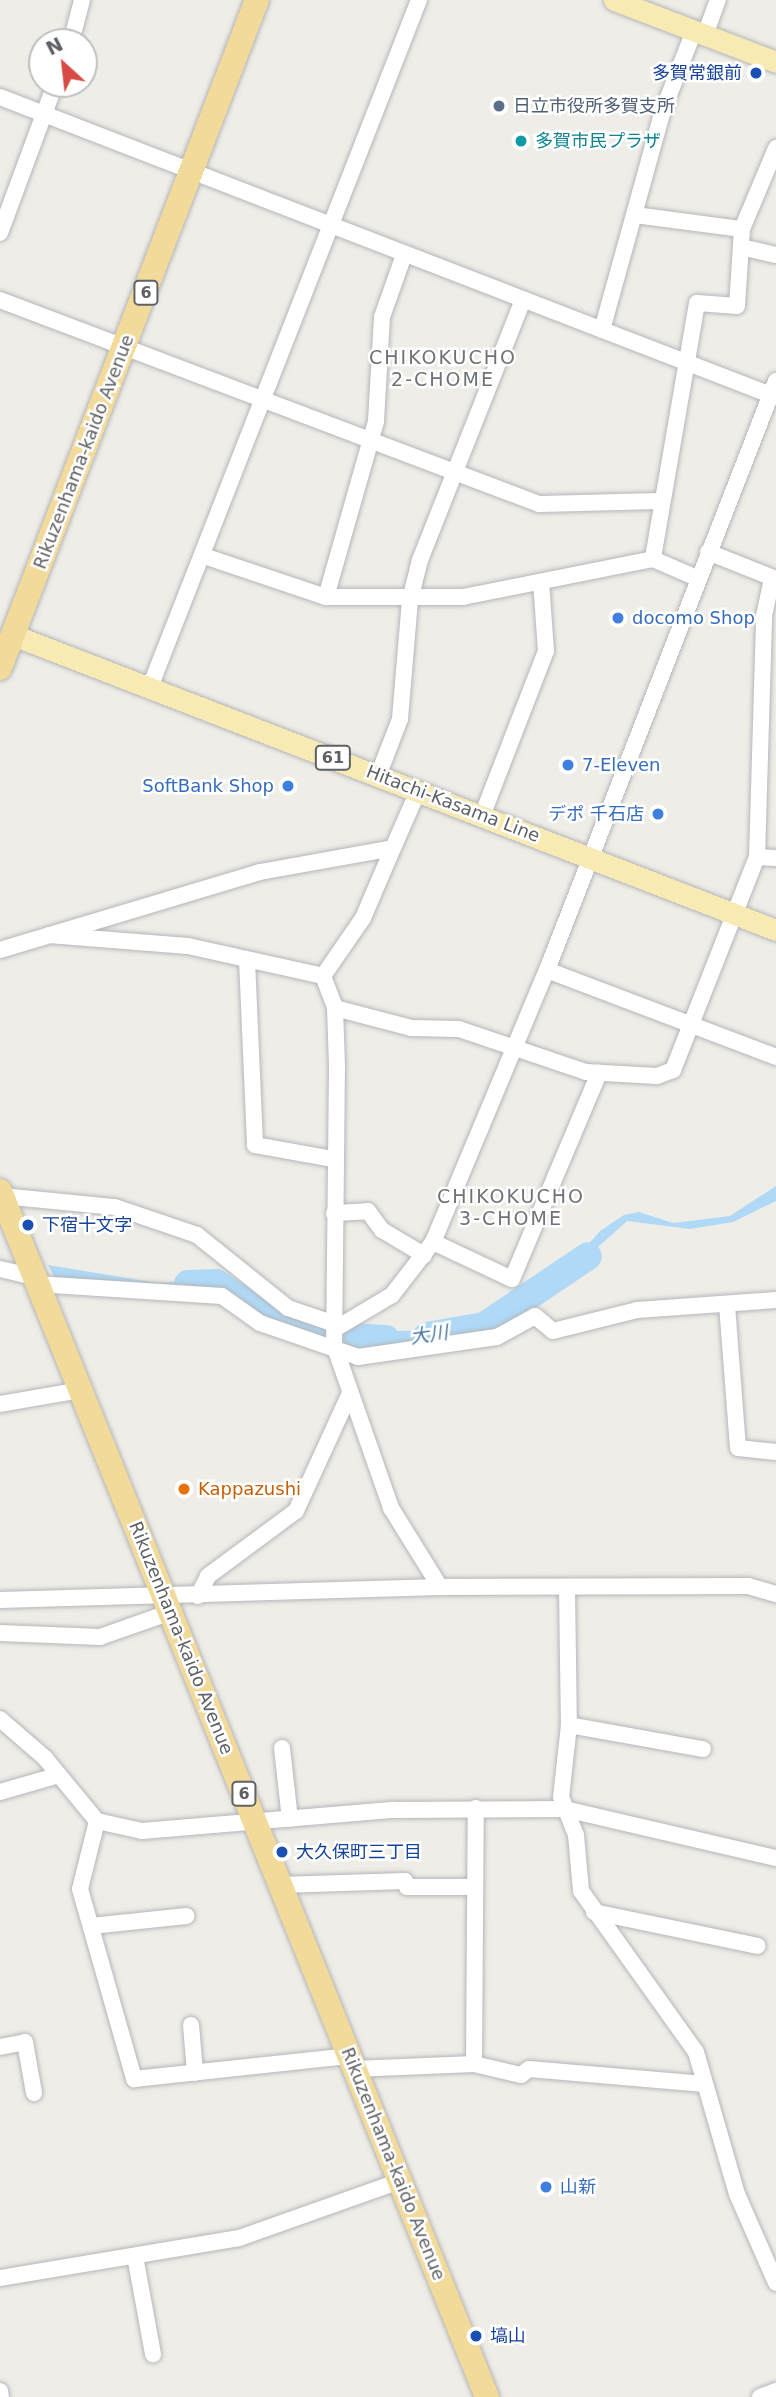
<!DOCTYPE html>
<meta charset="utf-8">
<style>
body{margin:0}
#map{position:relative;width:776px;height:2397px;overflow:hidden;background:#efede7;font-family:"DejaVu Sans","Noto Sans JP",sans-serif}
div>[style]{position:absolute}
.water>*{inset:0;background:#afd9f6}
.river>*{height:28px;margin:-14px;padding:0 14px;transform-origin:14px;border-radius:14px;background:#afd9f6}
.roads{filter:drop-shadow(0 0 2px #b4b6ba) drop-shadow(0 0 2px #b4b6ba)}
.minor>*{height:16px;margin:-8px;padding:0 8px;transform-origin:8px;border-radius:8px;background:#fff}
.major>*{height:21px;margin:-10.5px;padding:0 10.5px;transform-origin:10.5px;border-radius:10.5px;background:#f7eab3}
.highway>*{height:24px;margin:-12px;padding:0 12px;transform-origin:12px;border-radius:12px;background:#f2da9a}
.dots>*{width:19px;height:19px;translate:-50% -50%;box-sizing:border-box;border:4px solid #fff;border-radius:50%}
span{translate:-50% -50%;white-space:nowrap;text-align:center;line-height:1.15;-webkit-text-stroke:5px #fff;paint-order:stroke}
.shield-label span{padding:2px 5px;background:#fff;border:2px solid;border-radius:5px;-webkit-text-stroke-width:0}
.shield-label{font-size:16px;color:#5e6165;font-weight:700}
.transit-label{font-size:18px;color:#164399}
.right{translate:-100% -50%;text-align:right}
.left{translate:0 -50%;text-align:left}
.service-label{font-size:18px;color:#4e5e75}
.culture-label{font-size:18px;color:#0d838f}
.street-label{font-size:18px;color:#5e6165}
.shop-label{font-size:18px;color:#366cbe}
.food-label{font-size:18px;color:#c56008}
.neighbourhood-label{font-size:19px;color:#6f7377;letter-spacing:2px}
.water-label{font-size:19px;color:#49759f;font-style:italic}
.north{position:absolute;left:28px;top:28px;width:70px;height:70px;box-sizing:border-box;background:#fff;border:2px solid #bfc0c1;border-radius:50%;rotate:333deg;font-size:19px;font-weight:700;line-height:28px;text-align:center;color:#5e6165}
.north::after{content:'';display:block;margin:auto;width:24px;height:32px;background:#d84b44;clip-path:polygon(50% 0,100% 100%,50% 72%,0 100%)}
</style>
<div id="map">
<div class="water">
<i style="clip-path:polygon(776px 1186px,776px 1201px,733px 1222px,690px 1229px,627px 1221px,529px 1309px,486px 1331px,383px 1346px,347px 1341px,354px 1332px,482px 1329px,547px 1292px,600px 1231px,624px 1215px,639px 1212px,673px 1223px,730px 1216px)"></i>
<i style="clip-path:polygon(48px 1265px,158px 1283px,217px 1279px,249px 1294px,262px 1306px,325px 1324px,329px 1335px,270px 1319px,228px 1286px,223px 1289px,55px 1278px)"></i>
</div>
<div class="river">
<i style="left:188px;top:1284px;width:28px;rotate:-2deg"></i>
<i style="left:216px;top:1283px;width:60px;rotate:33.4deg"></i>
<i style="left:266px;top:1316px;width:86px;rotate:14.2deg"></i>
<i style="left:349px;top:1337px;width:37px;rotate:3deg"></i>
<i style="left:427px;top:1336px;width:58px;rotate:-10deg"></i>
<i style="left:484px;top:1326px;width:125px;rotate:-33.9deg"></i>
</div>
<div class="roads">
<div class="minor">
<i style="left:705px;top:35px;width:37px;rotate:-70deg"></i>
<i style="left:71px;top:42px;width:43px;rotate:-75.3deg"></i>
<i style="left:0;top:97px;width:832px;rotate:21.14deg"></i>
<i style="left:635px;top:215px;width:108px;rotate:7.5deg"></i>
<i style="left:742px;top:229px;width:77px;rotate:93.7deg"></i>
<i style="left:737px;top:306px;width:40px;rotate:-175.7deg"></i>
<i style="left:697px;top:303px;width:260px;rotate:99.8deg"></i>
<i style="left:742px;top:229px;width:88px;rotate:-67.2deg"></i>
<i style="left:0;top:233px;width:159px;rotate:-69.7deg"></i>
<i style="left:741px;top:247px;width:36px;rotate:13deg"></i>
<i style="left:0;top:300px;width:576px;rotate:20.73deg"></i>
<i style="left:539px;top:504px;width:122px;rotate:-1.4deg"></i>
<i style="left:602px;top:330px;width:225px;rotate:-74.5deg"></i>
<i style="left:662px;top:113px;width:88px;rotate:-68.7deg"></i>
<i style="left:708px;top:552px;width:73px;rotate:21.7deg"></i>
<i style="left:204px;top:556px;width:129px;rotate:18.6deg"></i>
<i style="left:326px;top:597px;width:137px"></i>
<i style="left:463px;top:597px;width:194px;rotate:-11.3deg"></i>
<i style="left:653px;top:559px;width:48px;rotate:23.4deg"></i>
<i style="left:326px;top:597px;width:183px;rotate:-74.1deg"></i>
<i style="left:376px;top:421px;width:104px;rotate:-86.7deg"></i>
<i style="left:382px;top:317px;width:66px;rotate:-70.5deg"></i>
<i style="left:150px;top:687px;width:738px;rotate:-68.62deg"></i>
<i style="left:378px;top:776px;width:61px;rotate:-68.9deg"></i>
<i style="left:400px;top:719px;width:119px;rotate:-85.2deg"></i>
<i style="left:410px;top:600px;width:41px;rotate:-76deg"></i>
<i style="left:420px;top:560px;width:280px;rotate:-68.4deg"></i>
<i style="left:482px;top:816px;width:177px;rotate:-68.8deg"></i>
<i style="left:546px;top:651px;width:69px;rotate:-94.1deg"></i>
<i style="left:757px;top:857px;width:19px;rotate:3deg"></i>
<i style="left:49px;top:935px;width:139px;rotate:4.5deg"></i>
<i style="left:188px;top:946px;width:138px;rotate:12.5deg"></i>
<i style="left:323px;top:976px;width:70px;rotate:-55.4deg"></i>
<i style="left:363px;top:918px;width:76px;rotate:-66.8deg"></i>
<i style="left:0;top:950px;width:271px;rotate:-16.7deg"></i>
<i style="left:260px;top:872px;width:135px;rotate:-10.2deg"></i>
<i style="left:393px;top:848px;width:62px;rotate:-66.3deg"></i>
<i style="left:247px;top:960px;width:185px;rotate:87.5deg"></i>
<i style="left:255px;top:1145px;width:79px;rotate:10.2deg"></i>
<i style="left:547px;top:970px;width:245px;rotate:20.8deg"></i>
<i style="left:323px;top:976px;width:34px;rotate:69deg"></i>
<i style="left:335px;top:1008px;width:58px;rotate:88deg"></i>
<i style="left:337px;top:1066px;width:279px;rotate:90.6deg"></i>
<i style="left:334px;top:1345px;width:173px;rotate:70.7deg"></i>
<i style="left:391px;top:1508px;width:93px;rotate:58.2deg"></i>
<i style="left:335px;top:1008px;width:79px;rotate:14.7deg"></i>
<i style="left:411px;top:1028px;width:48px;rotate:1.2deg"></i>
<i style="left:459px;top:1029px;width:134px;rotate:18.7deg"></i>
<i style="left:586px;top:1072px;width:71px;rotate:3.2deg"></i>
<i style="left:657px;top:1076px;width:17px;rotate:-21deg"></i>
<i style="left:673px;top:1070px;width:229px;rotate:-68.5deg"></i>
<i style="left:757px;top:857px;width:241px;rotate:-88.3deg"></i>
<i style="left:764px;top:616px;width:39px;rotate:-78deg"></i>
<i style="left:2px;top:1196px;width:114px;rotate:5.6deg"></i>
<i style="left:115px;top:1207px;width:87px;rotate:18.9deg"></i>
<i style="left:197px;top:1235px;width:117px;rotate:38.7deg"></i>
<i style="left:288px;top:1308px;width:46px;rotate:18.8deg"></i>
<i style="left:334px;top:1213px;width:34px;rotate:-3deg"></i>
<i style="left:368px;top:1211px;width:24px;rotate:54deg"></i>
<i style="left:382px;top:1230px;width:49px;rotate:30.8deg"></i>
<i style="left:433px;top:1242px;width:87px;rotate:25.1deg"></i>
<i style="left:512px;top:1279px;width:224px;rotate:-67.1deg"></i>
<i style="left:0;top:1269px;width:36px;rotate:13deg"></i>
<i style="left:37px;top:1284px;width:185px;rotate:3.7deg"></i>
<i style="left:222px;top:1296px;width:47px;rotate:35.4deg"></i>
<i style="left:260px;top:1323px;width:104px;rotate:19.1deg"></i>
<i style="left:358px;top:1357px;width:140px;rotate:-8.2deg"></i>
<i style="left:497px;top:1337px;width:43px;rotate:-28.9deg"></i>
<i style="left:535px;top:1316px;width:23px;rotate:40deg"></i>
<i style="left:553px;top:1331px;width:87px;rotate:-14deg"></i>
<i style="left:637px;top:1310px;width:139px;rotate:-4.1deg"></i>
<i style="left:727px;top:1305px;width:143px;rotate:85.6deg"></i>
<i style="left:738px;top:1448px;width:38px;rotate:6deg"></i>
<i style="left:335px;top:1329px;width:66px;rotate:-30.8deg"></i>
<i style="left:392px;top:1295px;width:67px;rotate:-52.3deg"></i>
<i style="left:433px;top:1242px;width:295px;rotate:-67.3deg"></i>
<i style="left:547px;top:970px;width:632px;rotate:-68.75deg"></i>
<i style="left:0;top:1404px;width:82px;rotate:-9.8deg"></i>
<i style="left:567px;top:1588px;width:137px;rotate:89.2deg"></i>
<i style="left:569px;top:1725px;width:72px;rotate:96.3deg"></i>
<i style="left:561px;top:1797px;width:41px;rotate:68.5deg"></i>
<i style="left:576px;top:1835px;width:56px;rotate:84.9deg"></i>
<i style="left:581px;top:1891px;width:198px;rotate:54.5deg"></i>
<i style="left:696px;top:2052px;width:148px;rotate:73.9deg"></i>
<i style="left:737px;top:2194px;width:97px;rotate:66.3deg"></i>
<i style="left:198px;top:1596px;width:22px;rotate:-63deg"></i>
<i style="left:208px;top:1576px;width:109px;rotate:-36.5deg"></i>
<i style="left:296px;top:1511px;width:128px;rotate:-65.4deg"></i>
<i style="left:0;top:1600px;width:440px;rotate:-1.7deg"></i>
<i style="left:440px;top:1587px;width:308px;rotate:-0.2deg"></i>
<i style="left:748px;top:1586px;width:29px;rotate:16deg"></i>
<i style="left:0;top:1633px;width:100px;rotate:2.3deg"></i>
<i style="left:100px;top:1637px;width:75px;rotate:-19.4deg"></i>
<i style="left:0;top:1719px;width:60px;rotate:40.9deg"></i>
<i style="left:45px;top:1758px;width:82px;rotate:50.5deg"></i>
<i style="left:97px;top:1821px;width:46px;rotate:12.5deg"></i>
<i style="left:142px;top:1831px;width:253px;rotate:-4.8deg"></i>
<i style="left:394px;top:1810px;width:171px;rotate:-0.3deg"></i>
<i style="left:565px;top:1809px;width:217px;rotate:13.1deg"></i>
<i style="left:569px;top:1725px;width:136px;rotate:10.2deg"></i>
<i style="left:282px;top:1748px;width:71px;rotate:83.6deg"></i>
<i style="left:0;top:1792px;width:61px;rotate:-16.1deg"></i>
<i style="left:97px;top:1821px;width:70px;rotate:104deg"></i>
<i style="left:80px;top:1889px;width:198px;rotate:74.1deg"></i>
<i style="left:134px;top:2079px;width:215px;rotate:-6.1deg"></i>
<i style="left:280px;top:1885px;width:125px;rotate:-1.8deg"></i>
<i style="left:405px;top:1881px;width:6px;rotate:72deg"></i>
<i style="left:407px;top:1887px;width:67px"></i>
<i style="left:594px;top:1912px;width:167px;rotate:11.7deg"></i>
<i style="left:91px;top:1926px;width:96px;rotate:-6deg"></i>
<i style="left:191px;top:2025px;width:48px;rotate:85.2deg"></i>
<i style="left:0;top:2047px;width:25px;rotate:-11deg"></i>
<i style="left:25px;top:2042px;width:52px;rotate:80deg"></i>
<i style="left:474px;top:2064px;width:48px;rotate:13.2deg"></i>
<i style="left:521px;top:2075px;width:10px;rotate:-37deg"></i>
<i style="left:529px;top:2069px;width:176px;rotate:4.9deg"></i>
<i style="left:353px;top:2069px;width:121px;rotate:-2.4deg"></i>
<i style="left:474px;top:2064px;width:256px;rotate:-89.6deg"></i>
<i style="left:135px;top:2256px;width:100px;rotate:79.6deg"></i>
<i style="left:0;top:2278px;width:242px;rotate:-9.5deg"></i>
<i style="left:239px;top:2238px;width:171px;rotate:-19.5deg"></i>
<i style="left:0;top:2391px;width:6px;rotate:81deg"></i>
<i style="left:760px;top:2397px;width:17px;rotate:-21deg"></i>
</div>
<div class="major">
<i style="left:614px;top:0;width:173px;rotate:20.9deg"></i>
<i style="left:13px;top:635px;width:818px;rotate:21.14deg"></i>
</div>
<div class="highway">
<i style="left:0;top:668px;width:716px;rotate:-68.96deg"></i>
<i style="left:0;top:1191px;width:1301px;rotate:68.01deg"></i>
</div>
</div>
<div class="dots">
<i style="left:756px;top:73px;background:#1a4fb4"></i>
<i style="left:499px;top:106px;background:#5c6f8a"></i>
<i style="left:521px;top:141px;background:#0f9aa8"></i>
<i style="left:618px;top:618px;background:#3f7fe0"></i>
<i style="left:568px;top:765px;background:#3f7fe0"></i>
<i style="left:288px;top:786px;background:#3f7fe0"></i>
<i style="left:658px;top:814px;background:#3f7fe0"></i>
<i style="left:28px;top:1225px;background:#1a4fb4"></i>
<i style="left:184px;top:1489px;background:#e8710a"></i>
<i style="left:282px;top:1852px;background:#1a4fb4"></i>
<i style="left:546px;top:2187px;background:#3f7fe0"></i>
<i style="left:476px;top:2336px;background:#1a4fb4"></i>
</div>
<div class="shield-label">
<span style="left:146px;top:293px">6</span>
<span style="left:333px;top:758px">61</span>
<span style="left:244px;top:1794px">6</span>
</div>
<div class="transit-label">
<span class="right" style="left:742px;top:73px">多賀常銀前</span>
<span class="left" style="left:42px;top:1225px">下宿十文字</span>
<span class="left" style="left:296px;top:1852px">大久保町三丁目</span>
<span class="left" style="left:490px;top:2336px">塙山</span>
</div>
<div class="service-label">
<span class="left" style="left:513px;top:106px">日立市役所多賀支所</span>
</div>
<div class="culture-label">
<span class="left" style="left:535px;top:141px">多賀市民プラザ</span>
</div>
<div class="street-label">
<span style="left:84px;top:452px;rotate:-69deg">Rikuzenhama-kaido Avenue</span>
<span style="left:453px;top:804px;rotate:21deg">Hitachi-Kasama Line</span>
<span style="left:181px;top:1638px;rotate:68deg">Rikuzenhama-kaido Avenue</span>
<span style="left:393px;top:2164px;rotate:68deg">Rikuzenhama-kaido Avenue</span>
</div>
<div class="shop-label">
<span class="left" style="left:632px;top:618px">docomo Shop</span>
<span class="left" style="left:582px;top:765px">7-Eleven</span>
<span class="right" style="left:274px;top:786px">SoftBank Shop</span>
<span class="right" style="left:644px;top:814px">デポ 千石店</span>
<span class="left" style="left:560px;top:2187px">山新</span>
</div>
<div class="food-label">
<span class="left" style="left:198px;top:1489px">Kappazushi</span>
</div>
<div class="neighbourhood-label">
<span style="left:443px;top:369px">CHIKOKUCHO<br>2-CHOME</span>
<span style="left:511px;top:1208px">CHIKOKUCHO<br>3-CHOME</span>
</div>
<div class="water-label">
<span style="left:429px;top:1335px;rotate:-8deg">大川</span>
</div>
<div class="north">N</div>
</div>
